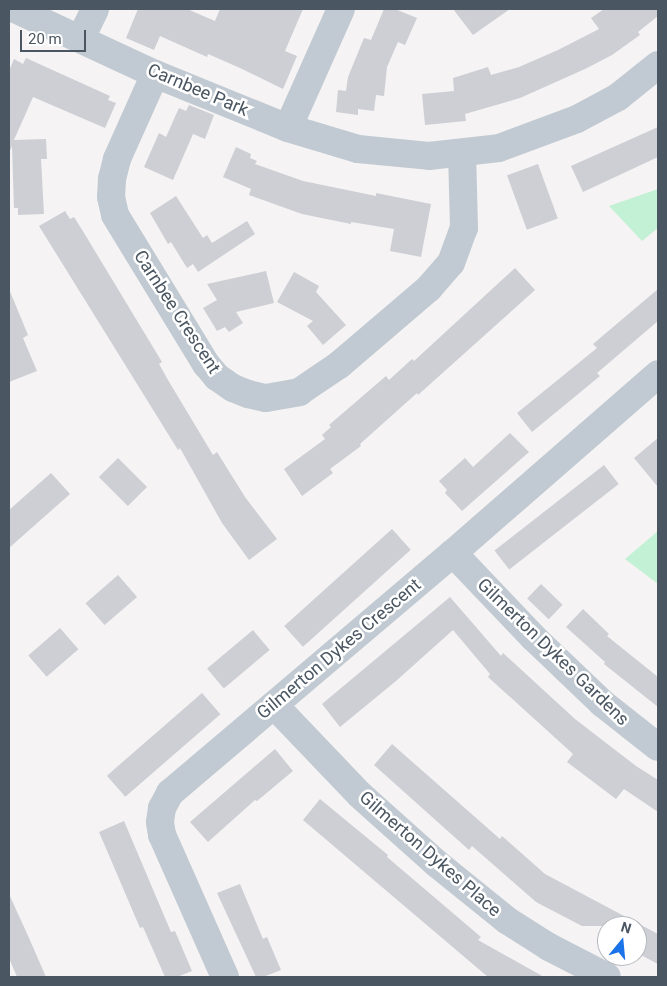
<!DOCTYPE html>
<style>
body{margin:0}
#map{position:relative;width:667px;height:986px;overflow:hidden;background:#f5f3f3;font-family:Roboto,sans-serif}
div>[style]{position:absolute}
.green>*{inset:0;background:#c3f1d5}
.building>*{inset:0;background:#cdcfd5;transform-origin:0 0}
.minor>*{height:28px;margin:-14px;padding:0 14px;transform-origin:14px;border-radius:14px;background:#c1cad2}
span{translate:-50% -50%;white-space:nowrap;text-align:center;line-height:1.15;-webkit-text-stroke:5px #fff;paint-order:stroke}
.street-label{font-size:18px;color:#4a5661}
.frame{position:absolute;inset:0;border:10px solid #4a5661;pointer-events:none}
.north{position:absolute;left:597px;top:916px;width:50px;height:50px;box-sizing:border-box;background:#fff;border:1px solid #b7bbc0;border-radius:50%;rotate:17deg;font-size:14px;font-weight:700;line-height:20px;text-align:center;color:#4a5661}
.north::after{content:'';display:block;margin:auto;width:18px;height:22px;background:#1a73e8;clip-path:polygon(50% 0,100% 100%,50% 72%,0 100%)}
.scale{position:absolute;left:20px;top:30px;width:66px;height:22px;box-sizing:border-box;border:2px solid #4a5661;border-top:0;padding-left:6px;font-size:15px;line-height:18px;white-space:nowrap;color:#4a5661;-webkit-text-stroke:4px #fff;paint-order:stroke}
</style>
<div id="map">
<div class="green">
<i style="clip-path:polygon(658px 189px,658px 228px,642px 241px,609px 206px)"></i>
<i style="clip-path:polygon(658px 531px,658px 584px,625px 559px)"></i>
</div>
<div class="building">
<i style="clip-path:polygon(138px 9px,187px 9px,215px 21px,220px 9px,303px 9px,285px 51px,297px 56px,283px 89px,240px 68px,208px 54px,207px 57px,160px 36px,154px 50px,126px 38px)"></i>
<i style="clip-path:polygon(384px 9px,395px 9px,417px 18px,405px 45px,398px 42px,387px 67px,384px 96px,376px 95px,374px 111px,358px 109px,358px 115px,336px 112px,338px 90px,346px 91px,348px 77px,364px 38px,371px 40px)"></i>
<i style="clip-path:polygon(453px 9px,510px 9px,473px 35px)"></i>
<i style="clip-path:polygon(604px 9px,658px 9px,658px 16px,638px 32px,640px 35px,612px 55px,585px 69px,520px 98px,465px 114px,466px 121px,425px 125px,422px 94px,454px 91px,453px 78px,488px 67px,491px 75px,519px 67px,558px 50px,599px 29px,591px 18px)"></i>
<i style="clip-path:polygon(26px 58px,110px 96px,108px 100px,116px 103px,105px 128px,33px 97px,14px 140px,46px 139px,47px 159px,41px 159px,44px 214px,18px 215px,18px 208px,14px 208px,12px 146px,9px 153px,9px 71px,14px 59px,23px 64px)"></i>
<i style="clip-path:polygon(189px 105px,214px 115px,205px 139px,193px 134px,173px 180px,144px 167px,159px 133px,166px 137px,179px 108px,186px 111px)"></i>
<i style="clip-path:polygon(658px 127px,658px 157px,583px 192px,571px 166px)"></i>
<i style="clip-path:polygon(236px 147px,251px 154px,250px 158px,257px 161px,255px 164px,303px 181px,376px 196px,376px 193px,431px 204px,421px 257px,390px 251px,394px 229px,351px 222px,351px 224px,302px 214px,249px 195px,251px 189px,223px 177px)"></i>
<i style="left:538px;top:164px;width:58px;height:33px;rotate:70deg"></i>
<i style="clip-path:polygon(176px 196px,203px 238px,207px 235px,212px 243px,247px 221px,255px 234px,198px 272px,193px 264px,187px 268px,171px 242px,168px 244px,150px 213px)"></i>
<i style="clip-path:polygon(65px 211px,70px 219px,74px 217px,81px 228px,162px 362px,159px 364px,168px 380px,213px 455px,217px 452px,245px 497px,277px 539px,249px 560px,222px 523px,180px 448px,178px 450px,39px 226px)"></i>
<i style="clip-path:polygon(515px 268px,535px 290px,418px 395px,417px 393px,360px 444px,361px 446px,330px 469px,333px 473px,302px 496px,284px 469px,325px 439px,322px 435px,331px 427px,329px 425px,386px 376px,389px 380px,412px 359px,414px 361px)"></i>
<i style="clip-path:polygon(266px 271px,274px 303px,236px 312px,243px 323px,229px 332px,225px 327px,217px 331px,203px 308px,217px 300px,207px 284px)"></i>
<i style="clip-path:polygon(294px 272px,319px 286px,316px 292px,346px 325px,323px 345px,307px 326px,313px 321px,277px 302px)"></i>
<i style="clip-path:polygon(9px 289px,28px 335px,23px 338px,37px 371px,9px 382px)"></i>
<i style="clip-path:polygon(658px 289px,658px 321px,597px 373px,600px 376px,532px 432px,517px 413px,597px 348px,593px 344px)"></i>
<i style="clip-path:polygon(510px 433px,529px 452px,462px 511px,445px 493px,447px 490px,439px 481px,465px 458px,473px 467px)"></i>
<i style="clip-path:polygon(658px 438px,658px 487px,634px 458px)"></i>
<i style="left:118px;top:458px;width:41px;height:27px;rotate:45deg"></i>
<i style="left:604px;top:465px;width:24px;height:139px;rotate:52deg"></i>
<i style="clip-path:polygon(51px 473px,70px 494px,9px 548px,9px 510px)"></i>
<i style="left:392px;top:529px;width:28px;height:145px;rotate:48deg"></i>
<i style="left:118px;top:575px;width:29px;height:43px;rotate:49deg"></i>
<i style="left:541px;top:584px;width:30px;height:20px;rotate:44deg"></i>
<i style="clip-path:polygon(450px 597px,501px 656px,503px 653px,575px 719px,636px 766px,658px 780px,658px 812px,624px 789px,616px 799px,567px 762px,573px 754px,488px 677px,490px 674px,453px 630px,396px 681px,340px 727px,322px 704px)"></i>
<i style="clip-path:polygon(583px 609px,609px 634px,607px 636px,658px 677px,658px 707px,604px 664px,605px 662px,566px 627px)"></i>
<i style="left:60px;top:628px;width:28px;height:42px;rotate:49deg"></i>
<i style="left:253px;top:630px;width:26px;height:60px;rotate:50deg"></i>
<i style="left:202px;top:693px;width:28px;height:126px;rotate:49deg"></i>
<i style="clip-path:polygon(392px 744px,500px 839px,502px 836px,545px 874px,658px 934px,658px 964px,637px 953px,637px 926px,582px 926px,536px 902px,472px 846px,469px 850px,374px 765px)"></i>
<i style="clip-path:polygon(275px 749px,293px 771px,257px 801px,255px 800px,208px 842px,190px 822px)"></i>
<i style="clip-path:polygon(320px 799px,388px 855px,387px 857px,481px 937px,478px 940px,544px 977px,488px 977px,303px 820px)"></i>
<i style="clip-path:polygon(124px 821px,171px 932px,175px 931px,192px 971px,177px 977px,165px 977px,143px 927px,140px 928px,99px 832px)"></i>
<i style="clip-path:polygon(240px 884px,263px 939px,267px 937px,281px 970px,263px 977px,256px 977px,217px 893px)"></i>
<i style="clip-path:polygon(9px 894px,29px 938px,46px 977px,17px 977px,9px 958px)"></i>
</div>
<div class="minor">
<i style="left:15px;top:9px;width:154px;rotate:24.9deg"></i>
<i style="left:155px;top:74px;width:144px;rotate:22.1deg"></i>
<i style="left:288px;top:128px;width:73px;rotate:16.7deg"></i>
<i style="left:358px;top:149px;width:71px;rotate:5.6deg"></i>
<i style="left:429px;top:156px;width:70px;rotate:-6.5deg"></i>
<i style="left:499px;top:148px;width:83px;rotate:-20.4deg"></i>
<i style="left:577px;top:119px;width:47px;rotate:-28.2deg"></i>
<i style="left:618px;top:97px;width:51px;rotate:-38.7deg"></i>
<i style="left:81px;top:38px;width:32px;rotate:-64deg"></i>
<i style="left:155px;top:74px;width:93px;rotate:114.1deg"></i>
<i style="left:117px;top:159px;width:21px;rotate:104deg"></i>
<i style="left:112px;top:179px;width:18px;rotate:93deg"></i>
<i style="left:111px;top:197px;width:18px;rotate:77deg"></i>
<i style="left:115px;top:215px;width:175px;rotate:58.6deg"></i>
<i style="left:206px;top:364px;width:17px;rotate:50deg"></i>
<i style="left:217px;top:377px;width:19px;rotate:35deg"></i>
<i style="left:233px;top:388px;width:16px;rotate:22deg"></i>
<i style="left:248px;top:394px;width:18px;rotate:13deg"></i>
<i style="left:266px;top:398px;width:34px;rotate:-10deg"></i>
<i style="left:299px;top:392px;width:48px;rotate:-34deg"></i>
<i style="left:339px;top:365px;width:118px;rotate:-40.5deg"></i>
<i style="left:429px;top:288px;width:33px;rotate:-49deg"></i>
<i style="left:451px;top:263px;width:37px;rotate:-70deg"></i>
<i style="left:464px;top:228px;width:74px;rotate:-91.5deg"></i>
<i style="left:288px;top:128px;width:130px;rotate:-66deg"></i>
<i style="left:453px;top:553px;width:117px;rotate:46.4deg"></i>
<i style="left:534px;top:638px;width:94px;rotate:43.7deg"></i>
<i style="left:602px;top:703px;width:71px;rotate:38.2deg"></i>
<i style="left:274px;top:705px;width:124px;rotate:46.3deg"></i>
<i style="left:360px;top:795px;width:102px;rotate:41.8deg"></i>
<i style="left:436px;top:863px;width:92px;rotate:38.9deg"></i>
<i style="left:508px;top:921px;width:49px;rotate:32.4deg"></i>
<i style="left:549px;top:947px;width:65px;rotate:27.3deg"></i>
<i style="left:225px;top:977px;width:155px;rotate:-113.9deg"></i>
<i style="left:162px;top:835px;width:13px;rotate:-99deg"></i>
<i style="left:160px;top:822px;width:14px;rotate:-82deg"></i>
<i style="left:162px;top:808px;width:17px;rotate:-62deg"></i>
<i style="left:170px;top:793px;width:371px;rotate:-40.3deg"></i>
<i style="left:453px;top:553px;width:272px;rotate:-41.1deg"></i>
</div>
<div class="street-label">
<span style="left:198px;top:90px;rotate:23deg">Carnbee Park</span>
<span style="left:177px;top:312px;rotate:57deg">Carnbee Crescent</span>
<span style="left:339px;top:649px;rotate:-40deg">Gilmerton Dykes Crescent</span>
<span style="left:553px;top:652px;rotate:44deg">Gilmerton Dykes Gardens</span>
<span style="left:430px;top:854px;rotate:41deg">Gilmerton Dykes Place</span>
</div>
<div class="frame"></div>
<div class="north">N</div>
<div class="scale">20 m</div>
</div>
